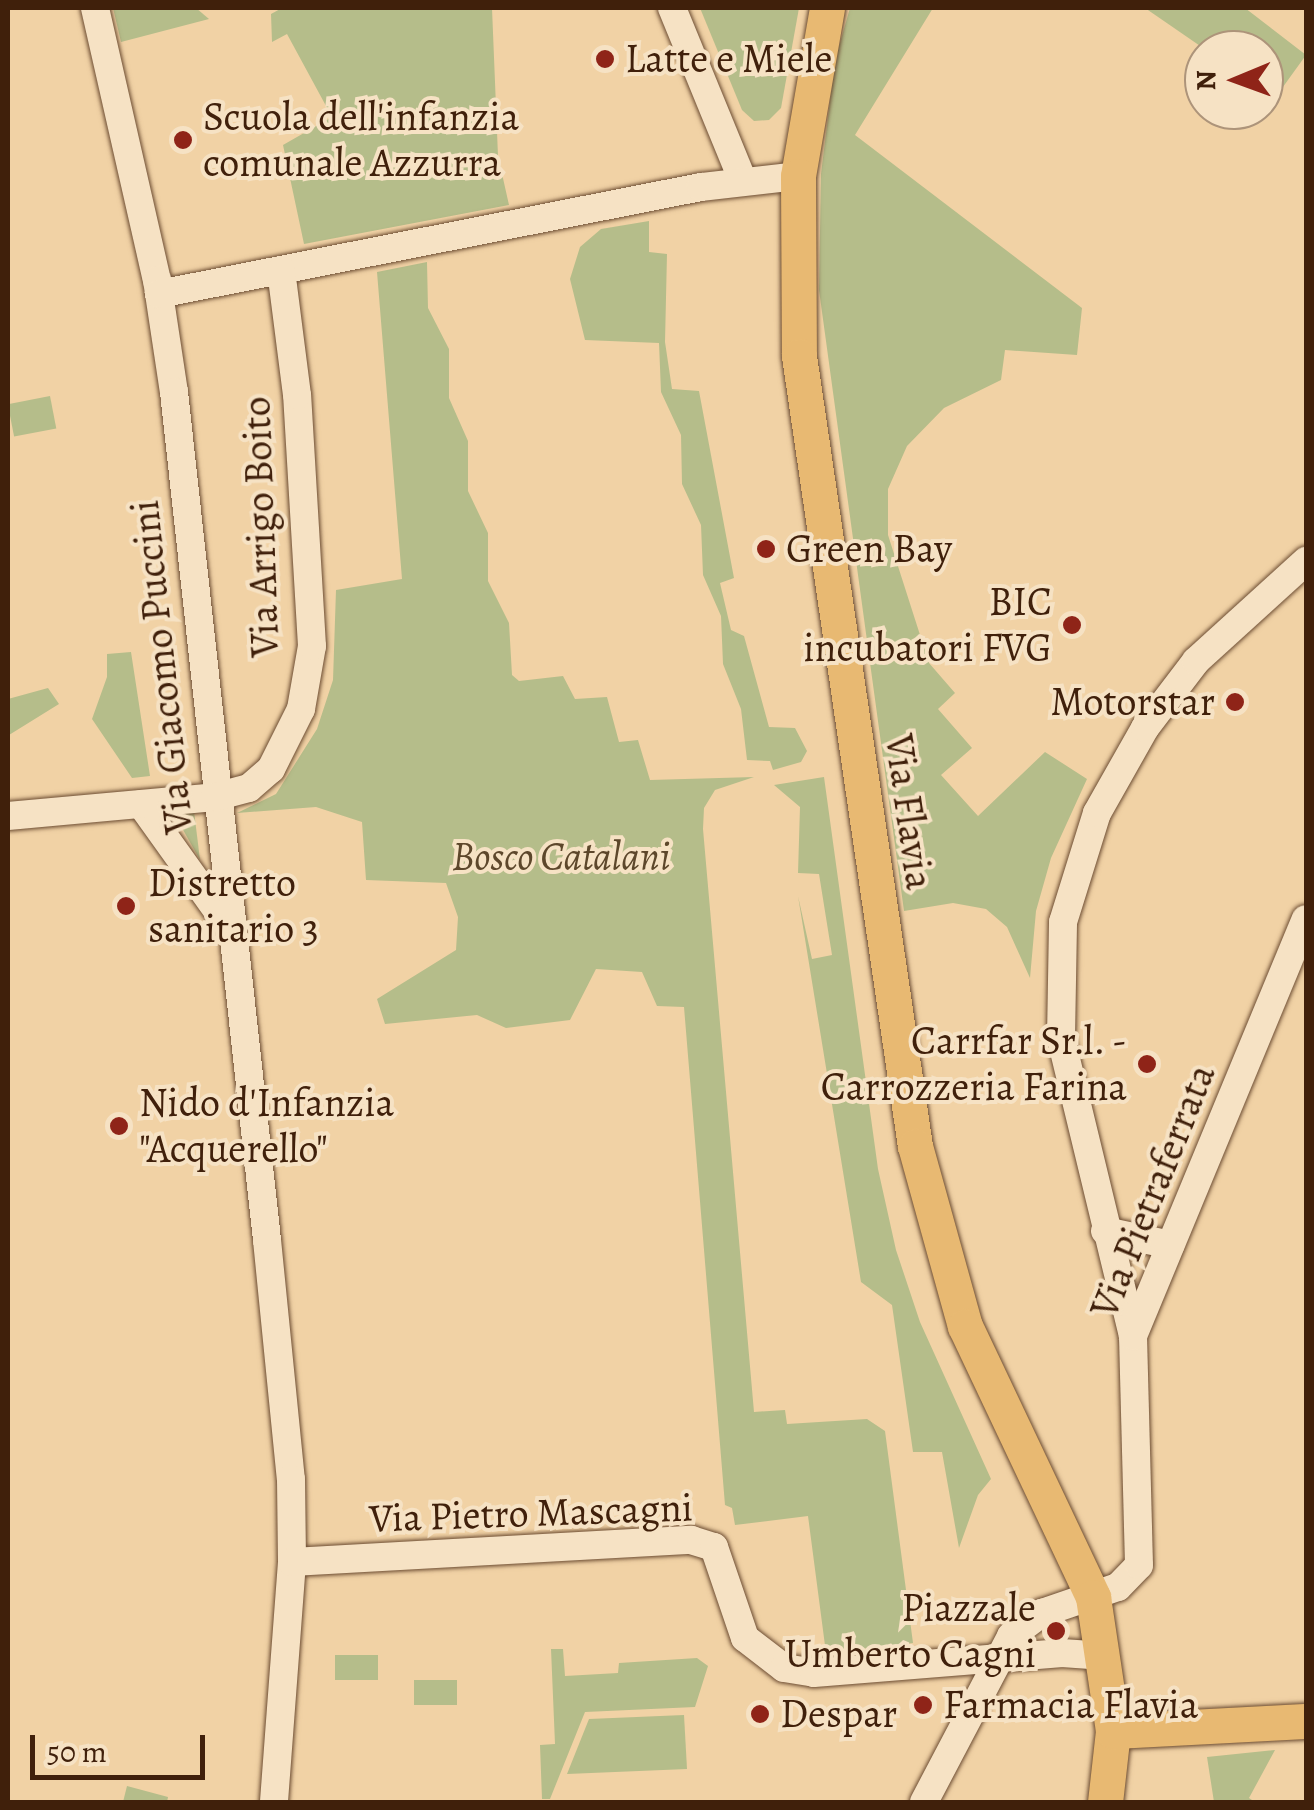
<!DOCTYPE html>
<style>
body{margin:0}
#map{position:relative;width:1314px;height:1810px;overflow:hidden;background:#f1d2a5;font-family:Alegreya,serif}
div>[style]{position:absolute}
.green>*{inset:0;background:#b5bd8a;transform-origin:0 0}
.roads{filter:drop-shadow(0 0 2px #6c4c32) drop-shadow(0 0 2px #6c4c32)}
.minor>*{height:28px;margin:-14px;padding:0 14px;transform-origin:14px;border-radius:14px;background:#f6e2c4}
.major>*{height:35px;margin:-17.5px;padding:0 17.5px;transform-origin:17.5px;border-radius:17.5px;background:#e8b972}
.dots>*{width:28px;height:28px;translate:-50% -50%;box-sizing:border-box;border:5px solid #f6e2c4;border-radius:50%}
span{translate:-50% -50%;white-space:nowrap;text-align:center;line-height:1.15;-webkit-text-stroke:8px #f6e2c4;paint-order:stroke}
.poi-label{font-size:40px;color:#40200b}
.left{translate:0 -50%;text-align:left}
.right{translate:-100% -50%;text-align:right}
.street-label{font-size:40px;color:#40200b}
.park-label{font-size:40px;color:#5d472b;font-style:italic}
.frame{position:absolute;inset:0;border:10px solid #40200b;pointer-events:none}
.north{position:absolute;left:1184px;top:30px;width:100px;height:100px;box-sizing:border-box;background:#f6e2c4;border:2px solid #ad947a;border-radius:50%;rotate:269deg;font-size:28px;font-weight:700;line-height:40px;text-align:center;color:#40200b}
.north::after{content:'';display:block;margin:auto;width:35px;height:45px;background:#8f2418;clip-path:polygon(50% 0,100% 100%,50% 72%,0 100%)}
.scale{position:absolute;left:30px;top:1735px;width:175px;height:45px;box-sizing:border-box;border:5px solid #40200b;border-top:0;padding-left:12px;font-size:30px;line-height:35px;white-space:nowrap;color:#40200b;-webkit-text-stroke:8px #f6e2c4;paint-order:stroke}
</style>
<div id="map">
<div class="green">
<i style="clip-path:polygon(113px 8px,196px 8px,209px 19px,121px 42px)"></i>
<i style="clip-path:polygon(282px 8px,492px 8px,498px 156px,509px 205px,304px 244px,283px 145px,332px 117px,287px 34px,272px 42px,271px 14px)"></i>
<i style="clip-path:polygon(700px 8px,799px 8px,781px 108px,769px 120px,754px 121px,742px 110px)"></i>
<i style="clip-path:polygon(850px 8px,933px 8px,855px 135px,1082px 308px,1077px 355px,1005px 350px,1001px 380px,944px 408px,907px 446px,888px 489px,888px 535px,929px 663px,955px 693px,938px 709px,972px 748px,941px 775px,978px 816px,1045px 752px,1087px 779px,1051px 858px,1036px 911px,1030px 978px,1007px 927px,986px 909px,953px 903px,904px 911px,819px 290px,821px 174px,835px 60px)"></i>
<i style="clip-path:polygon(1145px 8px,1245px 8px,1306px 55px,1275px 98px,1264px 90px,1264px 50px,1206px 50px)"></i>
<i style="clip-path:polygon(649px 221px,649px 252px,667px 254px,665px 342px,672px 389px,699px 391px,734px 578px,720px 583px,731px 630px,744px 636px,769px 727px,795px 728px,807px 751px,801px 762px,773px 770px,770px 761px,747px 760px,741px 709px,723px 664px,721px 616px,703px 575px,701px 525px,682px 484px,681px 435px,661px 392px,659px 343px,585px 340px,570px 279px,580px 247px,601px 229px)"></i>
<i style="clip-path:polygon(427px 262px,428px 308px,449px 349px,449px 398px,468px 441px,468px 491px,488px 533px,488px 581px,509px 623px,512px 675px,519px 681px,563px 676px,575px 699px,607px 697px,619px 742px,638px 740px,650px 780px,754px 777px,715px 790px,704px 808px,703px 829px,754px 1412px,785px 1410px,787px 1424px,867px 1419px,885px 1431px,913px 1643px,826px 1653px,808px 1516px,735px 1525px,732px 1508px,725px 1505px,684px 1007px,657px 1006px,642px 972px,596px 969px,570px 1020px,506px 1028px,477px 1015px,385px 1024px,377px 999px,456px 950px,458px 917px,446px 883px,366px 880px,362px 822px,316px 807px,237px 813px,276px 794px,317px 729px,333px 680px,336px 590px,402px 579px,377px 272px)"></i>
<i style="left:50px;top:396px;width:33px;height:43px;rotate:79deg"></i>
<i style="clip-path:polygon(131px 652px,150px 776px,132px 778px,92px 719px,107px 677px,107px 654px)"></i>
<i style="clip-path:polygon(48px 688px,59px 704px,9px 735px,8px 788px,8px 699px)"></i>
<i style="clip-path:polygon(824px 777px,878px 1169px,896px 1250px,920px 1322px,991px 1479px,978px 1495px,959px 1548px,942px 1452px,913px 1452px,892px 1305px,861px 1282px,798px 896px,812px 959px,832px 955px,819px 874px,798px 873px,800px 807px,774px 785px)"></i>
<i style="clip-path:polygon(194px 811px,200px 860px,173px 812px)"></i>
<i style="clip-path:polygon(551px 1649px,563px 1649px,565px 1676px,618px 1673px,619px 1663px,697px 1658px,708px 1666px,695px 1707px,585px 1712px,550px 1799px,542px 1799px,540px 1745px,555px 1744px)"></i>
<i style="left:335px;top:1655px;width:43px;height:25px"></i>
<i style="left:457px;top:1680px;width:25px;height:43px;rotate:90deg"></i>
<i style="clip-path:polygon(684px 1715px,687px 1769px,567px 1774px,589px 1719px)"></i>
<i style="clip-path:polygon(1275px 1750px,1249px 1798px,1255px 1802px,1214px 1802px,1207px 1757px)"></i>
<i style="clip-path:polygon(127px 1786px,168px 1797px,167px 1802px,123px 1802px)"></i>
</div>
<div class="roads">
<div class="minor">
<i style="left:95px;top:8px;width:279px;rotate:77.2deg"></i>
<i style="left:157px;top:280px;width:113px;rotate:81.4deg"></i>
<i style="left:174px;top:392px;width:853px;rotate:83.74deg"></i>
<i style="left:267px;top:1240px;width:240px;rotate:84.3deg"></i>
<i style="left:291px;top:1479px;width:83px;rotate:89.3deg"></i>
<i style="left:292px;top:1562px;width:241px;rotate:94.3deg"></i>
<i style="left:672px;top:8px;width:185px;rotate:67.7deg"></i>
<i style="left:159px;top:294px;width:552px;rotate:-11.17deg"></i>
<i style="left:701px;top:187px;width:98px;rotate:-6.5deg"></i>
<i style="left:141px;top:804px;width:148px;rotate:54.4deg"></i>
<i style="left:8px;top:816px;width:208px;rotate:-5.2deg"></i>
<i style="left:215px;top:797px;width:35px;rotate:-15deg"></i>
<i style="left:249px;top:788px;width:29px;rotate:-41deg"></i>
<i style="left:271px;top:769px;width:67px;rotate:-63.4deg"></i>
<i style="left:301px;top:709px;width:64px;rotate:-80.1deg"></i>
<i style="left:312px;top:646px;width:251px;rotate:-93.4deg"></i>
<i style="left:297px;top:395px;width:126px;rotate:-97.3deg"></i>
<i style="left:1105px;top:1231px;width:67px;rotate:12deg"></i>
<i style="left:1133px;top:1336px;width:307px;rotate:-103.6deg"></i>
<i style="left:1061px;top:1038px;width:116px;rotate:-89deg"></i>
<i style="left:1063px;top:922px;width:114px;rotate:-72.7deg"></i>
<i style="left:1097px;top:813px;width:98px;rotate:-60.5deg"></i>
<i style="left:1145px;top:728px;width:84px;rotate:-52.7deg"></i>
<i style="left:1196px;top:661px;width:149px;rotate:-42.3deg"></i>
<i style="left:292px;top:1562px;width:400px;rotate:-3.2deg"></i>
<i style="left:691px;top:1540px;width:24px;rotate:17deg"></i>
<i style="left:714px;top:1547px;width:96px;rotate:71.2deg"></i>
<i style="left:745px;top:1638px;width:49px;rotate:37.6deg"></i>
<i style="left:784px;top:1668px;width:30px;rotate:9deg"></i>
<i style="left:814px;top:1673px;width:249px;rotate:-4.6deg"></i>
<i style="left:1062px;top:1653px;width:43px;rotate:4deg"></i>
<i style="left:924px;top:1802px;width:187px;rotate:-62.3deg"></i>
<i style="left:1011px;top:1636px;width:39px;rotate:-37deg"></i>
<i style="left:1042px;top:1613px;width:80px;rotate:-18.9deg"></i>
<i style="left:1118px;top:1587px;width:30px;rotate:-46deg"></i>
<i style="left:1139px;top:1565px;width:229px;rotate:-91.5deg"></i>
<i style="left:1133px;top:1336px;width:451px;rotate:-67.5deg"></i>
</div>
<div class="major">
<i style="left:827px;top:8px;width:170px;rotate:99.8deg"></i>
<i style="left:798px;top:176px;width:180px;rotate:89.7deg"></i>
<i style="left:799px;top:356px;width:798px;rotate:81.65deg"></i>
<i style="left:915px;top:1146px;width:187px;rotate:74.5deg"></i>
<i style="left:965px;top:1326px;width:300px;rotate:64.7deg"></i>
<i style="left:1093px;top:1597px;width:135px;rotate:81.5deg"></i>
<i style="left:1113px;top:1731px;width:71px;rotate:96.4deg"></i>
<i style="left:1113px;top:1731px;width:193px;rotate:-3deg"></i>
</div>
</div>
<div class="dots">
<i style="left:605px;top:59px;background:#8f2418"></i>
<i style="left:183px;top:140px;background:#8f2418"></i>
<i style="left:766px;top:549px;background:#8f2418"></i>
<i style="left:1072px;top:625px;background:#8f2418"></i>
<i style="left:1235px;top:702px;background:#8f2418"></i>
<i style="left:126px;top:906px;background:#8f2418"></i>
<i style="left:1147px;top:1064px;background:#8f2418"></i>
<i style="left:119px;top:1126px;background:#8f2418"></i>
<i style="left:1056px;top:1631px;background:#8f2418"></i>
<i style="left:923px;top:1705px;background:#8f2418"></i>
<i style="left:760px;top:1714px;background:#8f2418"></i>
</div>
<div class="poi-label">
<span class="left" style="left:625px;top:59px">Latte e Miele</span>
<span class="left" style="left:203px;top:140px">Scuola dell'infanzia<br>comunale Azzurra</span>
<span class="left" style="left:786px;top:549px">Green Bay</span>
<span class="right" style="left:1052px;top:625px">BIC<br>incubatori FVG</span>
<span class="right" style="left:1215px;top:702px">Motorstar</span>
<span class="left" style="left:148px;top:906px">Distretto<br>sanitario 3</span>
<span class="right" style="left:1127px;top:1064px">Carrfar Sr.l. -<br>Carrozzeria Farina</span>
<span class="left" style="left:139px;top:1126px">Nido d'Infanzia<br>"Acquerello"</span>
<span class="right" style="left:1036px;top:1631px">Piazzale<br>Umberto Cagni</span>
<span class="left" style="left:943px;top:1705px">Farmacia Flavia</span>
<span class="left" style="left:780px;top:1714px">Despar</span>
</div>
<div class="street-label">
<span style="left:261px;top:527px;rotate:-92deg">Via Arrigo Boito</span>
<span style="left:162px;top:667px;rotate:-96deg">Via Giacomo Puccini</span>
<span style="left:909px;top:812px;rotate:82deg">Via Flavia</span>
<span style="left:1153px;top:1191px;rotate:-68deg">Via Pietraferrata</span>
<span style="left:531px;top:1513px;rotate:-2deg">Via Pietro Mascagni</span>
</div>
<div class="park-label">
<span style="left:561px;top:857px">Bosco Catalani</span>
</div>
<div class="frame"></div>
<div class="north">N</div>
<div class="scale">50 m</div>
</div>
